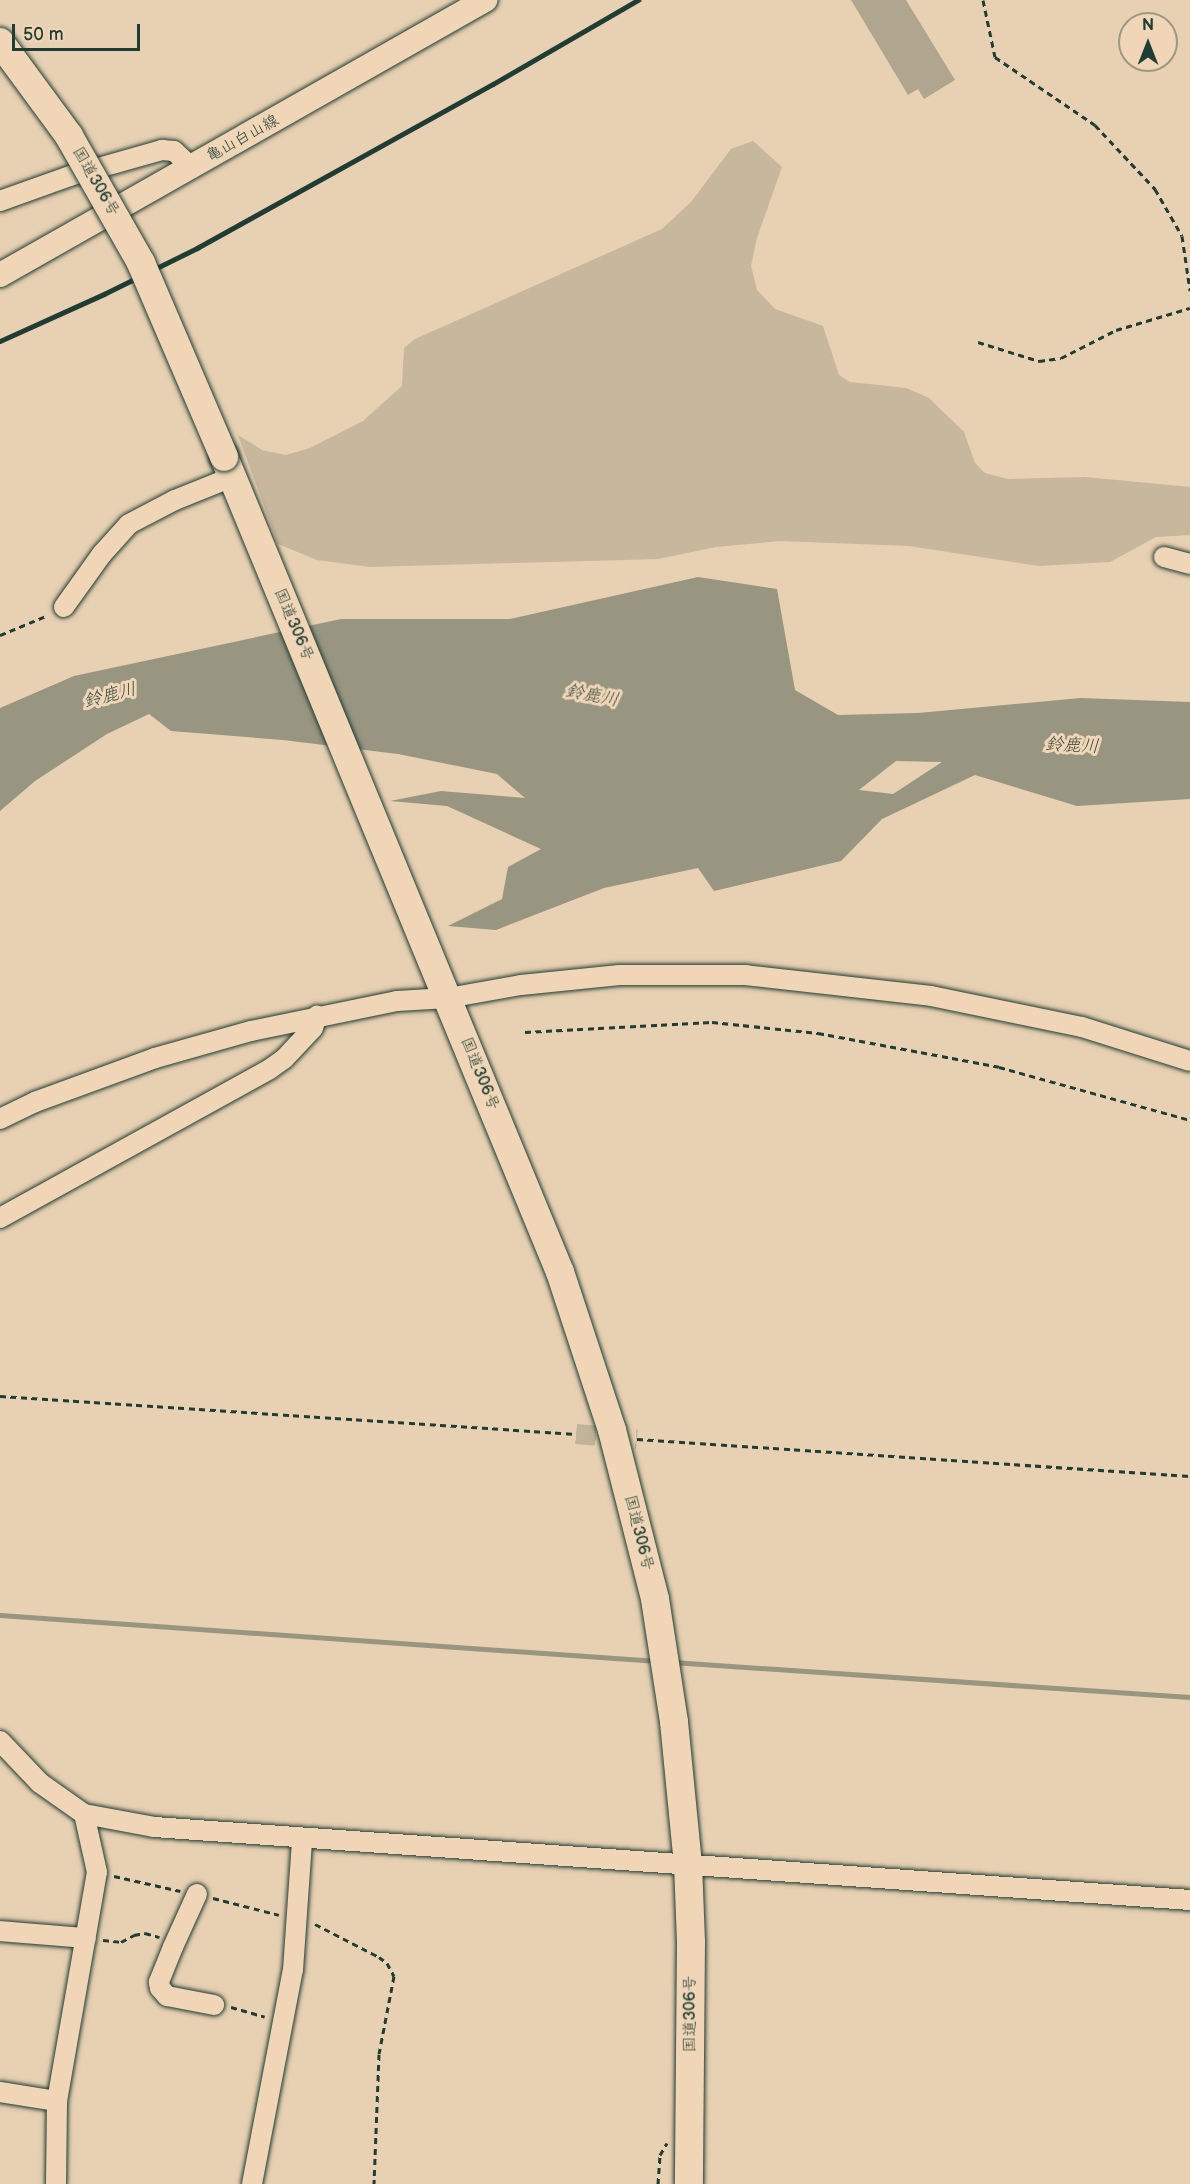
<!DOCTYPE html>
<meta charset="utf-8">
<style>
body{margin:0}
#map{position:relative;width:1190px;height:2184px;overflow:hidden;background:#e8d0b2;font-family:"Balsamiq Sans","Klee One",sans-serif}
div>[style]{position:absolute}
.green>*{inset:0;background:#c6b79d}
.water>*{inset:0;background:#989580}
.stream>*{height:5px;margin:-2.5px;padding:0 2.5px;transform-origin:2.5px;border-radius:2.5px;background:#989580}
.building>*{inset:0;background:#b0a68f}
.minor-tunnel>*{height:20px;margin-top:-10px;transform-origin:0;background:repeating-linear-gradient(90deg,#c0b399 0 20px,transparent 0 30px)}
.path>*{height:3px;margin-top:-1.5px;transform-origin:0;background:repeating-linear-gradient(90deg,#1f3d34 0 6px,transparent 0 10.5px)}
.roads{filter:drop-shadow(0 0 2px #1f3d34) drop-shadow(0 0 2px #1f3d34)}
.minor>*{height:20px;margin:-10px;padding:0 10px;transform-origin:10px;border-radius:10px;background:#f0d6b7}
.major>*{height:24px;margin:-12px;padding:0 12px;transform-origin:12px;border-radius:12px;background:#f0d6b7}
.highway>*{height:28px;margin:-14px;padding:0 14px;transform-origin:14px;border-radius:14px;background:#f0d6b7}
.rail>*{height:4.5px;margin:-2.25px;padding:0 2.25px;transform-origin:2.25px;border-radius:2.25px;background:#1f3d34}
.bridges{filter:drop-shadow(0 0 2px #1f3d34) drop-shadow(0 0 2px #1f3d34)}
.highway-bridge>*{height:28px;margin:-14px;padding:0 14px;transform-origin:14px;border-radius:14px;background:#f0d6b7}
span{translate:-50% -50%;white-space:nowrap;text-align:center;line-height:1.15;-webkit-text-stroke:6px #f0d6b7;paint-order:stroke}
.street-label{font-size:16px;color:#1f3d34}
.water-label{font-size:18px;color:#314a3f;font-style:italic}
.north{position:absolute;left:1118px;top:12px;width:60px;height:60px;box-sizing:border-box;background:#f0d6b7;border:2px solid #9c9983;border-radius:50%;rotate:0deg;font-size:16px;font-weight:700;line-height:24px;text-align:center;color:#1f3d34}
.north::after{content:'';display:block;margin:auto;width:21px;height:27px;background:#1f3d34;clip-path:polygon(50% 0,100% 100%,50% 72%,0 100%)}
.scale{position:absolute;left:12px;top:24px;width:128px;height:27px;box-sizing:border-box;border:3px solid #1f3d34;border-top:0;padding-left:8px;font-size:18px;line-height:21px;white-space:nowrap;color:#1f3d34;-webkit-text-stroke:4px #f0d6b7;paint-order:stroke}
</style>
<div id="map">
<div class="green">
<i style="clip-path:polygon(753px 141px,782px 167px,757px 238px,751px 266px,757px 290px,775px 309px,823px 326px,839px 375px,850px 382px,906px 388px,929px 398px,964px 432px,975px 463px,985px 473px,1008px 479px,1085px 477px,1190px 487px,1190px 535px,1156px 537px,1110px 562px,1039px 566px,909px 546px,780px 541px,716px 547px,658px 559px,370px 567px,317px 560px,278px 544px,238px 435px,262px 450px,286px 455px,310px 448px,363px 421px,402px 386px,404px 348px,415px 339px,662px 229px,691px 202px,731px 149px)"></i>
</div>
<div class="water">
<i style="clip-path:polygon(evenodd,698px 577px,777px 589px,795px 690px,838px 715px,918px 713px,1081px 698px,1190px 702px,1190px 799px,1077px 806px,975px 775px,882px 819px,841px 861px,714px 891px,698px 868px,604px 888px,496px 930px,448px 926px,502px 899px,508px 867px,541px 849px,447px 806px,390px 801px,441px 791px,525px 798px,497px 774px,398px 754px,283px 740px,171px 731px,149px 714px,107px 734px,35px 781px,0 811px,0 708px,74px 676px,341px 619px,510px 619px,698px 577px,896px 761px,942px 762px,893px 794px,859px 790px,896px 761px)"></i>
</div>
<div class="stream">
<i style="left:0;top:1615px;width:659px;rotate:4.01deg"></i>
<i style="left:672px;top:1662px;width:519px;rotate:3.87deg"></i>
</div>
<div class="building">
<i style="clip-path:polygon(851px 0,906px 0,955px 80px,924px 99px,918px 89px,908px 95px)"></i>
</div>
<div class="minor-tunnel">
<i style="left:576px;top:1434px;width:61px;rotate:4.7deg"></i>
</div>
<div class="path">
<i style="left:983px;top:0;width:58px;rotate:78.1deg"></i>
<i style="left:995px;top:57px;width:121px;rotate:34.2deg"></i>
<i style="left:1095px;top:125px;width:88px;rotate:46.8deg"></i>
<i style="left:1155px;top:189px;width:54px;rotate:60.1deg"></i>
<i style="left:1182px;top:236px;width:55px;rotate:81.6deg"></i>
<i style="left:978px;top:342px;width:64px;rotate:17.3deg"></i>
<i style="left:1039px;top:361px;width:22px;rotate:-8deg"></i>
<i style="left:1061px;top:358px;width:62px;rotate:-27deg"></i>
<i style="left:1116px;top:330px;width:77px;rotate:-16.6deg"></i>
<i style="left:0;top:635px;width:52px;rotate:-22.6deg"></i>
<i style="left:525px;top:1032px;width:187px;rotate:-3.1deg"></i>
<i style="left:712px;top:1022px;width:107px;rotate:5.9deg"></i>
<i style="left:818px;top:1033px;width:184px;rotate:10.6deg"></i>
<i style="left:999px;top:1067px;width:198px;rotate:15.5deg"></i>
<i style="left:0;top:1396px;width:577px;rotate:3.77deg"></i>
<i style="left:637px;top:1439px;width:554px;rotate:3.83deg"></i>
<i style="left:114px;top:1876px;width:68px;rotate:12.8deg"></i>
<i style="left:213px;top:1898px;width:68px;rotate:14.4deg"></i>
<i style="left:315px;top:1924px;width:72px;rotate:27.3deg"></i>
<i style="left:379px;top:1957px;width:10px;rotate:37deg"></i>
<i style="left:387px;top:1963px;width:15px;rotate:62deg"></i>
<i style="left:394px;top:1976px;width:79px;rotate:100.9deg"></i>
<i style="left:379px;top:2054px;width:130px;rotate:92.2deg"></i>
<i style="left:103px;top:1940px;width:18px;rotate:6deg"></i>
<i style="left:121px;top:1942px;width:15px;rotate:-28deg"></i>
<i style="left:134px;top:1935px;width:11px;rotate:-10deg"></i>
<i style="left:145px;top:1933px;width:15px;rotate:16deg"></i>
<i style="left:231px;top:2007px;width:35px;rotate:16deg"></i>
<i style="left:658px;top:2184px;width:29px;rotate:-86deg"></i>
<i style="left:660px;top:2155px;width:14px;rotate:-60deg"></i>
</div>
<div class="roads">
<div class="minor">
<i style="left:0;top:201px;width:74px;rotate:-19.7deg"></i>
<i style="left:70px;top:176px;width:96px;rotate:-15.8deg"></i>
<i style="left:162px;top:150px;width:12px;rotate:5deg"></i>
<i style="left:174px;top:151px;width:25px;rotate:43deg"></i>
<i style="left:1164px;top:557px;width:27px;rotate:15deg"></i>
<i style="left:64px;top:607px;width:65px;rotate:-54.4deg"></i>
<i style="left:102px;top:554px;width:40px;rotate:-48deg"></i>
<i style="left:129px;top:524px;width:52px;rotate:-27.6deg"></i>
<i style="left:175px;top:500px;width:61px;rotate:-22deg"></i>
<i style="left:0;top:1119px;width:39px;rotate:-26deg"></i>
<i style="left:35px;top:1102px;width:128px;rotate:-20.1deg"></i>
<i style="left:155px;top:1058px;width:100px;rotate:-15.7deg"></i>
<i style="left:251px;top:1031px;width:149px;rotate:-11.6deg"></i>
<i style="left:397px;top:1001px;width:51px;rotate:-3.4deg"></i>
<i style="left:448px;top:998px;width:74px;rotate:-10.1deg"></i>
<i style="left:521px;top:985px;width:99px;rotate:-5.8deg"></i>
<i style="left:619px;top:975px;width:126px"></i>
<i style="left:745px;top:975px;width:187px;rotate:6.4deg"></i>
<i style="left:931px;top:996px;width:154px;rotate:11.6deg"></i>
<i style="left:1082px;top:1027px;width:113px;rotate:17.5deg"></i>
<i style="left:0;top:1218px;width:308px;rotate:-28.9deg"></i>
<i style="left:270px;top:1069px;width:17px;rotate:-36deg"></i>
<i style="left:284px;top:1059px;width:42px;rotate:-46.9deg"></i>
<i style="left:313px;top:1028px;width:13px;rotate:-72deg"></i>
<i style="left:0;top:1741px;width:58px;rotate:46.4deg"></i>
<i style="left:40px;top:1783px;width:54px;rotate:35.2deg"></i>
<i style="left:84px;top:1814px;width:71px;rotate:10.5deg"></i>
<i style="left:154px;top:1827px;width:1039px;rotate:4.03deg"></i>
<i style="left:197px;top:1894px;width:58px;rotate:114.4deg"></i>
<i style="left:173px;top:1947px;width:38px;rotate:112deg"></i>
<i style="left:159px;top:1982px;width:6px;rotate:81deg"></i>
<i style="left:160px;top:1988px;width:11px;rotate:49deg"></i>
<i style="left:167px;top:1996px;width:48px;rotate:10.8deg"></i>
<i style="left:0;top:1931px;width:86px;rotate:4.7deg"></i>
<i style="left:0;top:2092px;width:58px;rotate:9deg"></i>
<i style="left:56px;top:2184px;width:83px;rotate:-89.3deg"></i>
<i style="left:57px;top:2101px;width:232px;rotate:-80.1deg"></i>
<i style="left:97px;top:1872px;width:59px;rotate:-102.6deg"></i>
<i style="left:252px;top:2184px;width:218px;rotate:-79.2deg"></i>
<i style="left:293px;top:1970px;width:130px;rotate:-86deg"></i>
</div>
<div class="major">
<i style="left:0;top:275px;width:558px;rotate:-29.55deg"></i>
</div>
<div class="highway">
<i style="left:224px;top:457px;width:882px;rotate:67.6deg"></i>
<i style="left:560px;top:1272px;width:166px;rotate:71.8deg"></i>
<i style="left:612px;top:1430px;width:174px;rotate:75.7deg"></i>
<i style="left:655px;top:1599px;width:124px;rotate:81.2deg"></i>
<i style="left:674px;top:1722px;width:143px;rotate:84.4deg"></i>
<i style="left:688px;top:1864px;width:78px;rotate:87.8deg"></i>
<i style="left:691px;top:1942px;width:242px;rotate:90.5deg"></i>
</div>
</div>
<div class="rail">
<i style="left:0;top:341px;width:114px;rotate:-24.3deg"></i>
<i style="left:104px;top:294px;width:104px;rotate:-26.3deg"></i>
<i style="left:197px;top:248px;width:338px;rotate:-29deg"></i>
<i style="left:493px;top:84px;width:168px;rotate:-30.1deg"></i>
</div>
<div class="bridges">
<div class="highway-bridge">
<i style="left:0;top:42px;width:117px;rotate:53.7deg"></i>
<i style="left:69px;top:136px;width:146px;rotate:60.4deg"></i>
<i style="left:141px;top:263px;width:211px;rotate:66.8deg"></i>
</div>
</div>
<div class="street-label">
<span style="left:243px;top:139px;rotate:-29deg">亀山白山線</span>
<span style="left:95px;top:182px;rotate:60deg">国道306号</span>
<span style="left:293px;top:625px;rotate:67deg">国道306号</span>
<span style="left:479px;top:1074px;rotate:68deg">国道306号</span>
<span style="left:638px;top:1533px;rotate:76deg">国道306号</span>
<span style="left:691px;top:2014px;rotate:-90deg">国道306号</span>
</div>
<div class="water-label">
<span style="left:110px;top:696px;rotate:-14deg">鈴鹿川</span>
<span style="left:592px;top:696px;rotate:11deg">鈴鹿川</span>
<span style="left:1072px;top:746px;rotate:3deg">鈴鹿川</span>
</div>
<div class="north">N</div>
<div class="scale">50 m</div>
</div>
